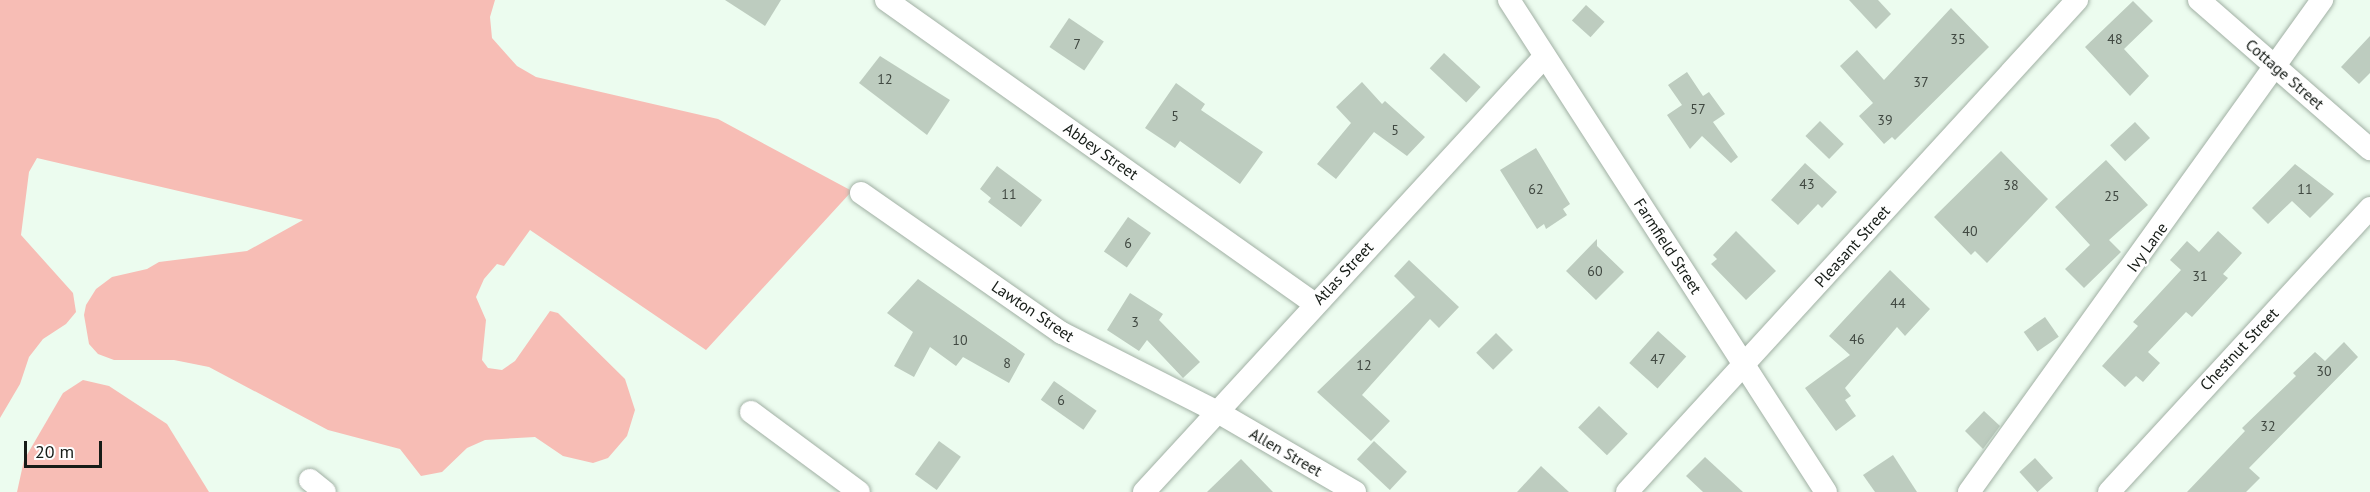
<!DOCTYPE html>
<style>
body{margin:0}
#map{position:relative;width:2370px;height:492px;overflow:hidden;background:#ecfcef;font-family:"PT Sans",sans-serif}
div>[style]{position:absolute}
.green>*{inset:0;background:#f7bdb5}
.building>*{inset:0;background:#bdccbf;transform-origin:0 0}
.roads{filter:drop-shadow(0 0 2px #a1b0a4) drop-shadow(0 0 2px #a1b0a4)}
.minor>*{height:22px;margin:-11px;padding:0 11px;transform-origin:11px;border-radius:11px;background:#fff}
span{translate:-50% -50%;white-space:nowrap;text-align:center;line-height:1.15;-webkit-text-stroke:4.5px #fff;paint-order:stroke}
.number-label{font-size:14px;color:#404841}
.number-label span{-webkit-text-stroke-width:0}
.street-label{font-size:16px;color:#161c17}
.scale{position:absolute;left:24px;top:441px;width:78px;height:27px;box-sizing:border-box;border:3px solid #161c17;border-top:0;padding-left:8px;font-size:18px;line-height:21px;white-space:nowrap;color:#161c17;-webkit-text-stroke:4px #fff;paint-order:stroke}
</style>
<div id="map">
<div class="green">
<i style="clip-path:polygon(0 0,495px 0,490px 17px,492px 38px,517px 66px,536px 77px,718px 119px,852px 191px,706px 350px,530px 230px,504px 266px,497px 264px,484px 279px,476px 297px,486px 320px,482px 360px,488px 368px,502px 370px,515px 361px,550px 311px,558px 313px,625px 379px,635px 410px,627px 436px,608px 458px,593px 463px,563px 456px,535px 437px,485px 440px,467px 448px,442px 472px,421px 476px,400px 449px,328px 430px,209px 367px,174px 360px,114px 360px,98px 354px,89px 344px,84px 315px,86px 305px,96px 289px,112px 277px,147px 269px,159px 262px,247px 251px,303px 220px,37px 158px,29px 172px,21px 235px,73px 293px,76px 312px,66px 324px,43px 339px,29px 357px,20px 384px,0 418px)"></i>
<i style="clip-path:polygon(83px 380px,109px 386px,167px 424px,209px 492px,17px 492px,24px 460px,63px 393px)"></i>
</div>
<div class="building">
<i style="clip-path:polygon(725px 0,781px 0,765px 26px)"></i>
<i style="clip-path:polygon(1849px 0,1878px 0,1891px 14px,1876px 29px)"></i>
<i style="clip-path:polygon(2133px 1px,2153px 21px,2124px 49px,2149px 76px,2130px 96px,2085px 47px)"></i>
<i style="left:1586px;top:5px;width:25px;height:21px;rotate:42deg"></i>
<i style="clip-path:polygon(1951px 8px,1989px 47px,1895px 140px,1892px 137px,1884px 144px,1859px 116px,1873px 103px,1840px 66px,1857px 50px,1884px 80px)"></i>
<i style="left:1069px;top:18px;width:42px;height:35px;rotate:34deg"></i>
<i style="clip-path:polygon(2370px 36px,2370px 73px,2359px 84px,2341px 67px)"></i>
<i style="left:1444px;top:53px;width:50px;height:21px;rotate:43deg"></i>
<i style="clip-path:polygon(880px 56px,950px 100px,927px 135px,859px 83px)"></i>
<i style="clip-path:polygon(1687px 72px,1703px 96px,1709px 92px,1725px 114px,1713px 122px,1738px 157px,1731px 163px,1702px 136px,1690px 149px,1667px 115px,1682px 105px,1668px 85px)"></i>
<i style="clip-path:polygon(1362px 82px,1382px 104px,1385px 101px,1425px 137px,1407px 156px,1374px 132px,1336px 179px,1317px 164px,1351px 123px,1336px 107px)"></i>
<i style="clip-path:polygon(1176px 83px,1205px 104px,1201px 110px,1263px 152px,1240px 184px,1180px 141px,1175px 148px,1145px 128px)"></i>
<i style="left:1820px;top:121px;width:33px;height:21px;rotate:44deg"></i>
<i style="left:2135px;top:122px;width:22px;height:34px;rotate:47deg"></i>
<i style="clip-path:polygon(1536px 148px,1570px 204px,1563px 209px,1567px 215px,1546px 229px,1544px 224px,1537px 229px,1500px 170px)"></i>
<i style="clip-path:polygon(2001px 151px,2048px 199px,1987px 263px,1975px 251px,1971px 255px,1934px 217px)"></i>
<i style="clip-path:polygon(2106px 160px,2148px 205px,2109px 240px,2121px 252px,2084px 288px,2065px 269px,2090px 245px,2055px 207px)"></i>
<i style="clip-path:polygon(1805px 163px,1837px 192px,1822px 208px,1818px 204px,1798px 225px,1771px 200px)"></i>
<i style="clip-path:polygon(2295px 164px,2334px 194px,2310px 218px,2292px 201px,2268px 224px,2252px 208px)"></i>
<i style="clip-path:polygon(997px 166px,1042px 200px,1021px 227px,988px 202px,991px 198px,980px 189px)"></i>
<i style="left:1128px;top:217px;width:28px;height:42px;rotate:35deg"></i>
<i style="clip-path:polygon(1736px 231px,1776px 271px,1746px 300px,1711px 264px,1717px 259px,1713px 255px)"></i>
<i style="clip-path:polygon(2218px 231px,2242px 253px,2223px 274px,2228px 278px,2192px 317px,2186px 312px,2148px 352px,2160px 363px,2143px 382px,2136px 376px,2125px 387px,2102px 366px,2138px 326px,2133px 322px,2181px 270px,2170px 260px,2187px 241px,2199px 252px)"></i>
<i style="clip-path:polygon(1597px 239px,1597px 246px,1624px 272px,1596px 300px,1566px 271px)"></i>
<i style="clip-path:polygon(1409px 260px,1459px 307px,1439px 328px,1430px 319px,1362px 395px,1390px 421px,1371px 441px,1317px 392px,1415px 297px,1394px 276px)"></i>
<i style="clip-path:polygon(1890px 270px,1930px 309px,1905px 336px,1897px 327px,1845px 388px,1851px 396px,1845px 400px,1856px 416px,1836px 431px,1805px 388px,1850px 355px,1829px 336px)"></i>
<i style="clip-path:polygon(918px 279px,1025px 354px,1009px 383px,963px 357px,956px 366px,930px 347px,914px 377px,894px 366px,913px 332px,887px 313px)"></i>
<i style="clip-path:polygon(1130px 293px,1163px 314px,1159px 320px,1200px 362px,1183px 378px,1147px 340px,1139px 351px,1107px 330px)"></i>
<i style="left:2045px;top:317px;width:24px;height:26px;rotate:55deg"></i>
<i style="left:1658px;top:331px;width:38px;height:43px;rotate:42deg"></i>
<i style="left:1496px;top:333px;width:24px;height:28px;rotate:45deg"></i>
<i style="clip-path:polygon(2344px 342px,2358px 357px,2249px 468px,2260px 478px,2246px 492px,2187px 492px,2245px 431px,2242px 428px,2296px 376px,2293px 373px,2315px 352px,2325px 361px)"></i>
<i style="left:1054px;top:381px;width:52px;height:23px;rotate:35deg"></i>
<i style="left:1599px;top:406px;width:40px;height:30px;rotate:44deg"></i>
<i style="clip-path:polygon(1984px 411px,2000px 426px,1983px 449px,1965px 431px)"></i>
<i style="left:939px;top:441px;width:27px;height:41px;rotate:36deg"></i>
<i style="left:1374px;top:441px;width:45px;height:25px;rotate:43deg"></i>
<i style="clip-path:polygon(1893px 455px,1917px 492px,1875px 492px,1863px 475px)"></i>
<i style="clip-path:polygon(1705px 457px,1743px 492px,1703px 492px,1686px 476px)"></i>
<i style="left:2035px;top:458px;width:27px;height:21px;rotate:48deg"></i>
<i style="clip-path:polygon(1241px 459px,1273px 492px,1207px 492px)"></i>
<i style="clip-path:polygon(1541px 466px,1569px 492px,1517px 492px)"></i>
</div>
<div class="roads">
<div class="minor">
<i style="left:886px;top:0;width:526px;rotate:35.32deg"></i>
<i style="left:1509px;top:0;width:585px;rotate:57.21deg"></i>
<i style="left:2199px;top:0;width:227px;rotate:41.1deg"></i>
<i style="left:861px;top:193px;width:245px;rotate:34.9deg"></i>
<i style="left:1062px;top:333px;width:173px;rotate:26.9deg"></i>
<i style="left:1216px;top:411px;width:161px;rotate:30.2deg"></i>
<i style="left:751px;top:412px;width:134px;rotate:36.5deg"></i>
<i style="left:310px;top:480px;width:19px;rotate:39deg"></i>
<i style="left:1144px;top:492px;width:592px;rotate:-47.39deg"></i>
<i style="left:1627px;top:492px;width:667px;rotate:-47.55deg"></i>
<i style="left:1969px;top:492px;width:606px;rotate:-54.34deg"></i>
<i style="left:2109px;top:492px;width:386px;rotate:-47.4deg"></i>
</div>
</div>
<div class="number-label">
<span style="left:1958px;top:39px">35</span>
<span style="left:2115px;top:39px">48</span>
<span style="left:1077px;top:44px">7</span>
<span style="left:885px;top:79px">12</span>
<span style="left:1921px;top:82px">37</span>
<span style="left:1698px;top:109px">57</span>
<span style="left:1175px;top:116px">5</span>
<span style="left:1885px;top:120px">39</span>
<span style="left:1395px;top:130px">5</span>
<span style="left:1807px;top:184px">43</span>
<span style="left:2011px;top:185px">38</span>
<span style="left:1536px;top:189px">62</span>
<span style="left:2305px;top:189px">11</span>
<span style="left:1009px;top:194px">11</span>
<span style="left:2112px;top:196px">25</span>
<span style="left:1970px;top:231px">40</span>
<span style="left:1128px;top:243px">6</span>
<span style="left:1595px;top:271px">60</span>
<span style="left:2200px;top:276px">31</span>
<span style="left:1898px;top:303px">44</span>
<span style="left:1135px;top:322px">3</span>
<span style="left:1857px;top:339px">46</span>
<span style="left:960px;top:340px">10</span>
<span style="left:1658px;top:359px">47</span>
<span style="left:1007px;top:363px">8</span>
<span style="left:1364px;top:365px">12</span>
<span style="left:2324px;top:371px">30</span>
<span style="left:1061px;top:400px">6</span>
<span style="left:2268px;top:426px">32</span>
</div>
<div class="street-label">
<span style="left:2285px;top:74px;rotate:41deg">Cottage Street</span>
<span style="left:1101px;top:151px;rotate:35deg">Abbey Street</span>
<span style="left:1668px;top:246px;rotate:57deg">Farmfield Street</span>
<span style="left:1852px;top:246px;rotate:-48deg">Pleasant Street</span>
<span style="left:2147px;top:247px;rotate:-54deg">Ivy Lane</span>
<span style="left:1343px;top:273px;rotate:-47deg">Atlas Street</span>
<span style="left:1033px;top:311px;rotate:34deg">Lawton Street</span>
<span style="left:2239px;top:349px;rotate:-47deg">Chestnut Street</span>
<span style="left:1286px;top:452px;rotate:30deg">Allen Street</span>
</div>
<div class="scale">20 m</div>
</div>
